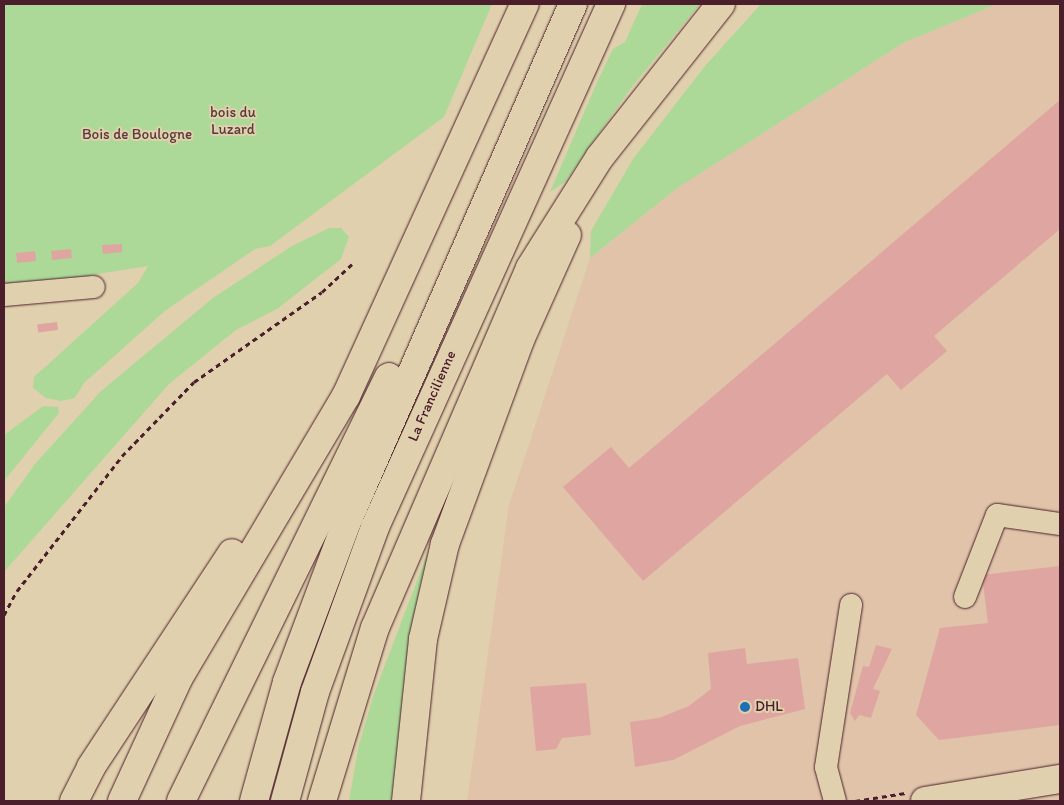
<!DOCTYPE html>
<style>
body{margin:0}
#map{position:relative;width:1064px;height:805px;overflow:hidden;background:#e1d0ad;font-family:Itim,sans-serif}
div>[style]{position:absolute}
.built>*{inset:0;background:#e0c3a9}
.green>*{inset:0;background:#acd998}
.building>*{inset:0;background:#dfa5a0;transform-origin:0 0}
.path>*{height:3px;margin-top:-1.5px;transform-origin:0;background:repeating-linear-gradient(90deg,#4a1f2b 0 5px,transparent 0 9px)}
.roads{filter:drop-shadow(0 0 1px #4a1f2b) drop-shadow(0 0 1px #4a1f2b)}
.minor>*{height:22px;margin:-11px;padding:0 11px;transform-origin:11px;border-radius:11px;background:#e1d0ad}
.major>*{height:28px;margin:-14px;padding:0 14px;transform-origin:14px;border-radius:14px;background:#e1d0ad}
.highway>*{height:28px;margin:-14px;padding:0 14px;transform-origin:14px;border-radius:14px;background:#e1d0ad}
.dots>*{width:14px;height:14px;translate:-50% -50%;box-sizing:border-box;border:2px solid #e1d0ad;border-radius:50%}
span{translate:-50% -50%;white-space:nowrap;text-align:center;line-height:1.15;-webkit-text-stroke:4px #e1d0ad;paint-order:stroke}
.park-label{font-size:15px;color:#593b3b}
.street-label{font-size:15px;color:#4a1f2b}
.poi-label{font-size:15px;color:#4a1f2b}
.left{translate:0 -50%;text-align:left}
.frame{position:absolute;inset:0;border:5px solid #4a1f2b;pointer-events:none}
</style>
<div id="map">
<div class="built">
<i style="clip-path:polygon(997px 4px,1060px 4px,1060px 801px,467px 801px,509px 505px,590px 258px,676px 189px,903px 43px)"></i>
</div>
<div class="green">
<i style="clip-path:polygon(4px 4px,492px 4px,444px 117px,270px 246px,255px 249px,166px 310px,84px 383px,75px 398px,61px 401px,46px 398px,33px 388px,34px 377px,138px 283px,148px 266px,4px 289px)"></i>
<i style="clip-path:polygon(642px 4px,700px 4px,631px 88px,565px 182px,550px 192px,598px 80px,613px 49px,625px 42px)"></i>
<i style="clip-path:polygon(761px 4px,997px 4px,903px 43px,676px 189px,590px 258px,591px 231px,633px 159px,705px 66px)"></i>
<i style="clip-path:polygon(329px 228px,341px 228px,349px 237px,341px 259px,277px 309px,236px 330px,169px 384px,4px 572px,4px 507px,35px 464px,101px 391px,213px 298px,292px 246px)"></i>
<i style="clip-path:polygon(43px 406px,58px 407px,59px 413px,4px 481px,4px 435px)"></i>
<i style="clip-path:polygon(442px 515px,400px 801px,349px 801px,359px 744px,374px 694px)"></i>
</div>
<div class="building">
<i style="clip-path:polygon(1060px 100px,1060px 229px,934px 336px,947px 351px,901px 390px,887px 374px,643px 581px,563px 487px,611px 447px,629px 468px)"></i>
<i style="clip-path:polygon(122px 244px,122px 252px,103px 254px,102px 245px)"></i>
<i style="left:71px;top:249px;width:9px;height:20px;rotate:84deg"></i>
<i style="left:35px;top:251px;width:10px;height:19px;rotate:84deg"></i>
<i style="left:57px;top:322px;width:8px;height:20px;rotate:83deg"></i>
<i style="clip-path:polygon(1060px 566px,1060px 725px,939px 740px,916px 715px,940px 628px,988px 623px,982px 575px)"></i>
<i style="clip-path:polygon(876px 645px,892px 649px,873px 689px,880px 691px,871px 718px,859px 715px,855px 721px,850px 713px,863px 666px,869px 667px)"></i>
<i style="clip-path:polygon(745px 648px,747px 664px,798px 658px,805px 709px,740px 726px,673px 760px,635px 767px,630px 722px,659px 718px,689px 706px,711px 689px,708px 653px)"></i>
<i style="clip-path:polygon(586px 683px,591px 735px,562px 738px,556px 749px,536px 751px,530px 687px)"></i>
</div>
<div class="path">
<i style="left:4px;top:615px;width:27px;rotate:-62deg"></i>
<i style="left:17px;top:591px;width:171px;rotate:-52.1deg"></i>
<i style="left:122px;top:456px;width:103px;rotate:-45.8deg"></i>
<i style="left:194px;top:382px;width:156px;rotate:-35.1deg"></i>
<i style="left:322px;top:292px;width:41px;rotate:-43deg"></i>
<i style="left:855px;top:801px;width:51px;rotate:-9.1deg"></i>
</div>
<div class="roads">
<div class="minor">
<i style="left:4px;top:295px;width:90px;rotate:-5.1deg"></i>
<i style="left:965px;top:597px;width:88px;rotate:-68.7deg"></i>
<i style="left:997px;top:515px;width:64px;rotate:8.1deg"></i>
<i style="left:835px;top:801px;width:35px;rotate:-105deg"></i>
<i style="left:826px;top:767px;width:164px;rotate:-81.2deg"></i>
</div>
<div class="major">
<i style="left:925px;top:801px;width:137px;rotate:-9.3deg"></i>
</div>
<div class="highway">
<i style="left:74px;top:801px;width:38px;rotate:-63deg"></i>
<i style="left:91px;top:767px;width:256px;rotate:-56.6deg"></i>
<i style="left:122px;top:801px;width:136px;rotate:-65.3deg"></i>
<i style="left:179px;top:677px;width:327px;rotate:-59.3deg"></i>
<i style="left:346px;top:396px;width:431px;rotate:-65.5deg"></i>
<i style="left:181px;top:801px;width:472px;rotate:-63.9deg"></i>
<i style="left:254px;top:801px;width:123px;rotate:-74.5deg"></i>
<i style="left:287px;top:682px;width:174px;rotate:-69.5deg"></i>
<i style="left:348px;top:519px;width:562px;rotate:-66.4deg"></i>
<i style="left:285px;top:801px;width:113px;rotate:-74.6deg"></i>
<i style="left:315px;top:692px;width:176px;rotate:-70deg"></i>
<i style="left:375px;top:527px;width:574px;rotate:-65.71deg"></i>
<i style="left:322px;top:801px;width:181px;rotate:-73deg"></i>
<i style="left:375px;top:628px;width:392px;rotate:-66.7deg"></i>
<i style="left:530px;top:268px;width:131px;rotate:-57.8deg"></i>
<i style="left:600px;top:157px;width:195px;rotate:-51.7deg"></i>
<i style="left:406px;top:801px;width:163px;rotate:-84deg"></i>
<i style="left:423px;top:639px;width:98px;rotate:-77deg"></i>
<i style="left:445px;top:544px;width:217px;rotate:-69.8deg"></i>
<i style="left:520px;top:340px;width:115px;rotate:-65.9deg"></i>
</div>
</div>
<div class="dots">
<i style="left:745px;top:707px;background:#1f6fb2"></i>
</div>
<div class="park-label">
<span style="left:233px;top:121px">bois du<br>Luzard</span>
<span style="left:137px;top:135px">Bois de Boulogne</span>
</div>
<div class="street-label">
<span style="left:432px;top:396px;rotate:-66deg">La Francilienne</span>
</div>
<div class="poi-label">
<span class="left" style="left:755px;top:707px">DHL</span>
</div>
<div class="frame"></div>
</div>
